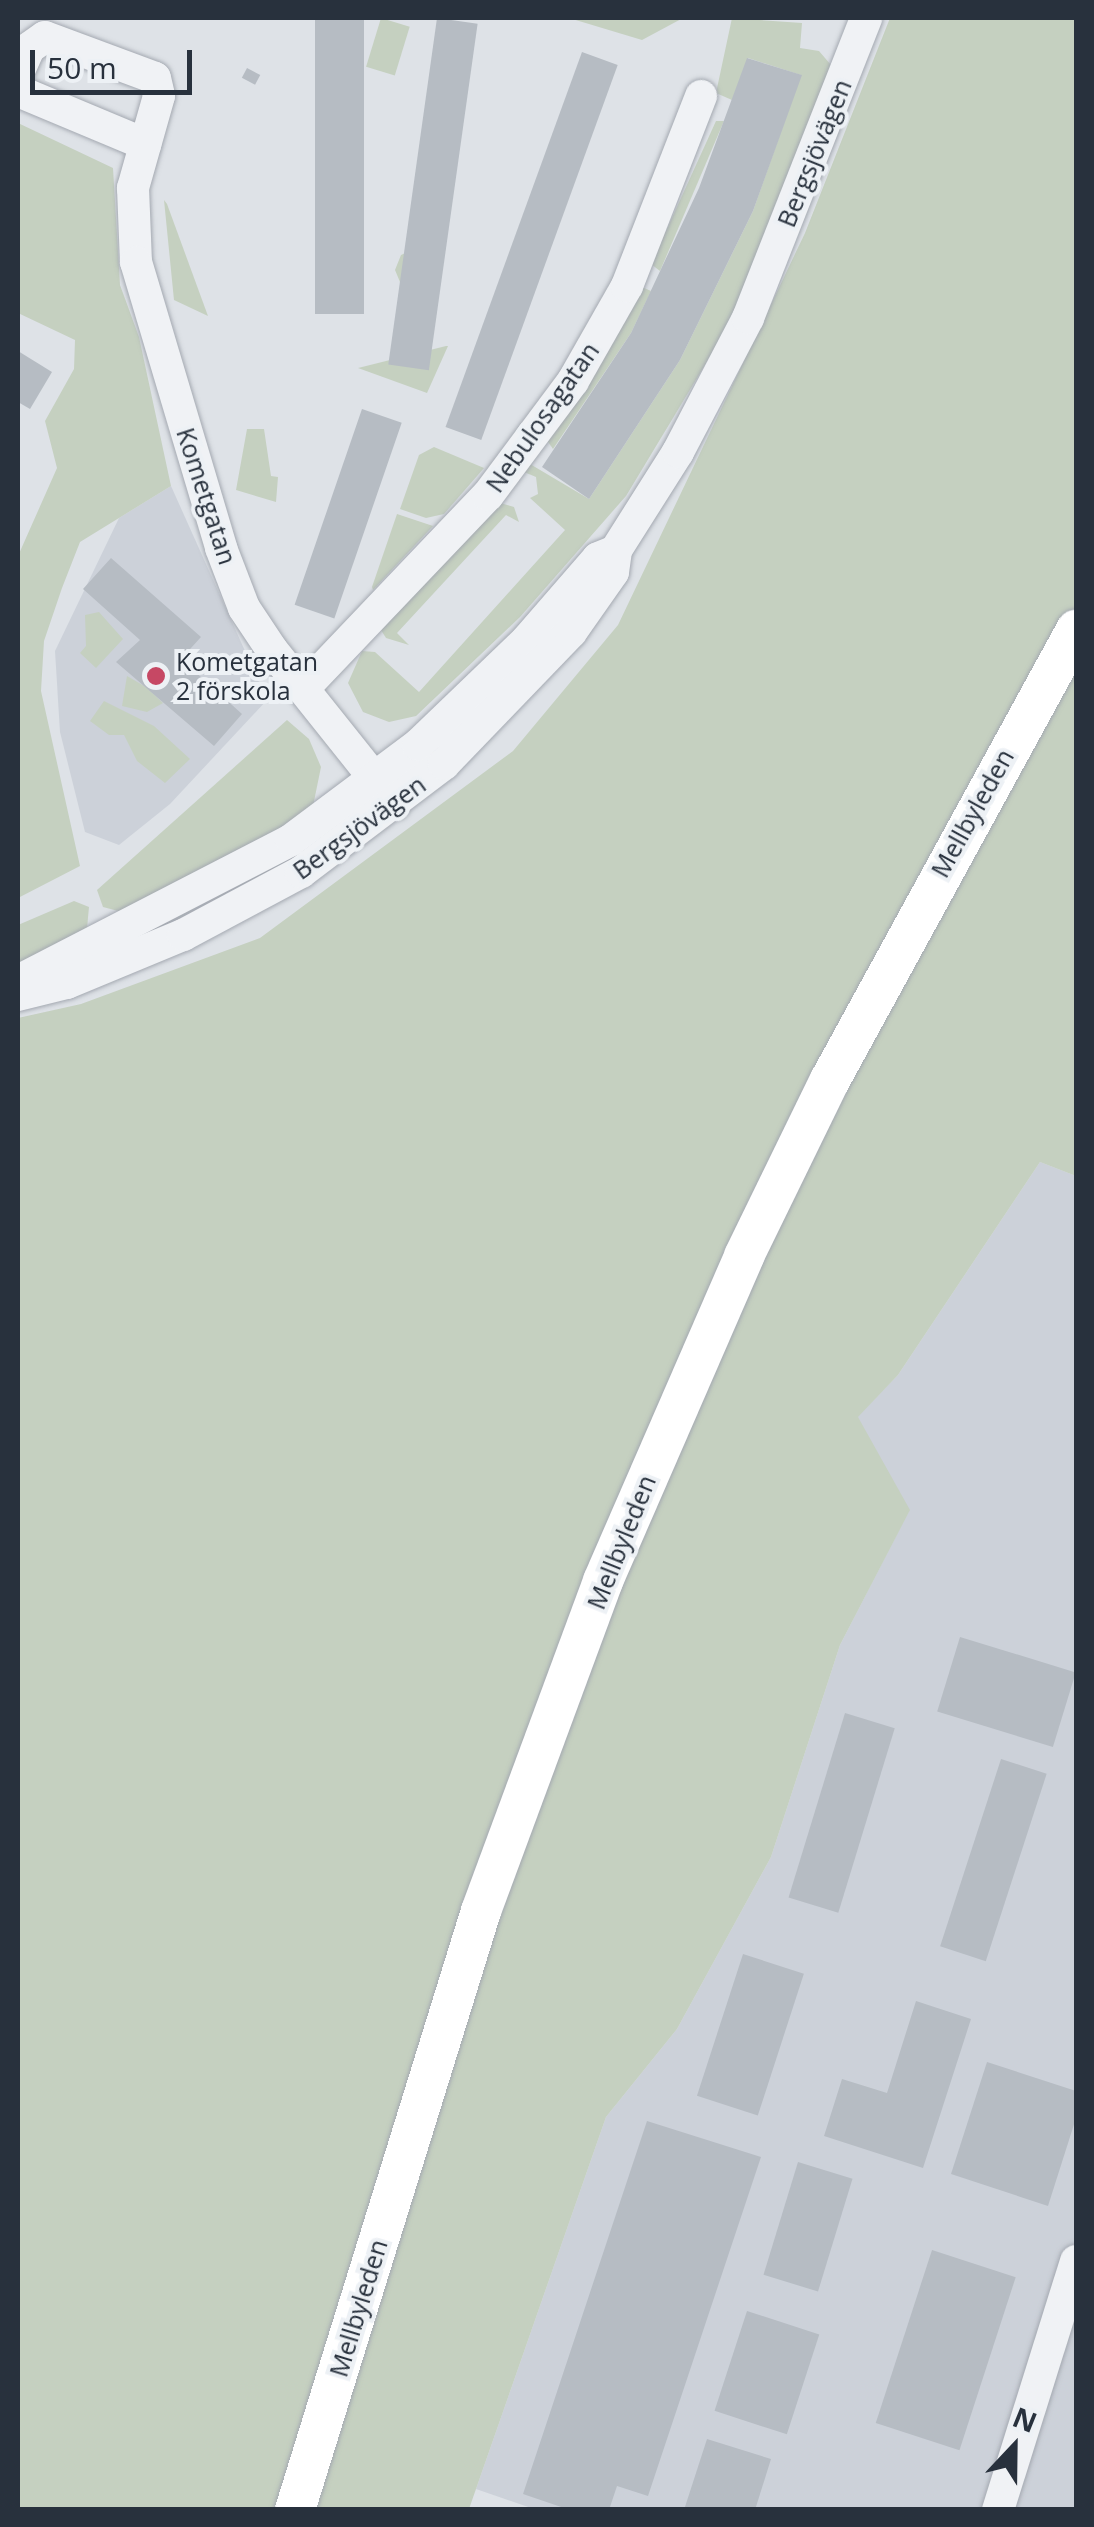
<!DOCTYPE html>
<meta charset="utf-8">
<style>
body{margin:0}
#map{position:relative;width:1094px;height:2527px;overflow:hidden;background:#dee2e7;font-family:"Open Sans",sans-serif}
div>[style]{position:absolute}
.built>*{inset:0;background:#ccd1d9}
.green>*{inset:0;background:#c5d0c0;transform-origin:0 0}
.building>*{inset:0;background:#b6bcc3;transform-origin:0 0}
.roads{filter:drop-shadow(0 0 2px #a4a9b1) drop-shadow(0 0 2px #a4a9b1)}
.minor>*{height:32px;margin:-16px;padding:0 16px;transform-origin:16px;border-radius:16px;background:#f0f2f5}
.major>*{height:40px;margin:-20px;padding:0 20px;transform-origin:20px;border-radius:20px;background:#fff}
.dots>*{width:28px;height:28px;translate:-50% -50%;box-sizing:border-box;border:5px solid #edf1f5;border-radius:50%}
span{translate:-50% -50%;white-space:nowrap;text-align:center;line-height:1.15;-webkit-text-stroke:8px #edf1f5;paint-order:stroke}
.street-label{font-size:25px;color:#28313d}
.poi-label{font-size:25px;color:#28313d}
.left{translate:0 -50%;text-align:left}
.frame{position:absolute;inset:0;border:20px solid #28313d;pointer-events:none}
.north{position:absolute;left:964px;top:2397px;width:100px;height:100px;-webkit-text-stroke:8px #edf1f5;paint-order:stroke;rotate:22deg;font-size:28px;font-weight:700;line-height:40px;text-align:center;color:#28313d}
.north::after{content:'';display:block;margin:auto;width:35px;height:45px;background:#28313d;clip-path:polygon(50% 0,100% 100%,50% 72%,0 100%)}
.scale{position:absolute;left:30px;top:50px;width:162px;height:45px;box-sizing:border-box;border:5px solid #28313d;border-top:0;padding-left:12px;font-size:30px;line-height:35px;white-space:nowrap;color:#28313d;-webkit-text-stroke:8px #edf1f5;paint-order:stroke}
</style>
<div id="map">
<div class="built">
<i style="clip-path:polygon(171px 486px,267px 700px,170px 804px,119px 845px,85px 832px,60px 732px,55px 651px,119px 518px)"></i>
<i style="clip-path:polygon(1040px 1162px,1076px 1176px,1076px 2509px,537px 2510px,476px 2489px,606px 2117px,677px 2029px,771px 1857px,840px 1645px,909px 1511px,857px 1417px,898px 1375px)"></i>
</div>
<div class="green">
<i style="left:381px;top:18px;width:30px;height:51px;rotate:17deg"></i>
<i style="clip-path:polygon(569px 18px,683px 18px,642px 40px)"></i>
<i style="clip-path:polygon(732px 18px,802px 23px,800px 48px,819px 51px,831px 65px,794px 177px,723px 335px,626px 496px,520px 617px,416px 716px,389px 722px,363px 712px,348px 683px,362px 651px,375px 652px,419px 692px,565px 530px,530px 498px,538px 494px,536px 477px,524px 472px,530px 464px,589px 499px,680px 360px,753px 211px,801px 75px,748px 58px,732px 100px,716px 93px)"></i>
<i style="clip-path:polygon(890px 18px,1076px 18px,1076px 1176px,1040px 1162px,898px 1375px,858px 1417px,910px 1510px,840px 1645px,771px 1857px,677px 2029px,606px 2117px,469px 2509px,18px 2509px,18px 1018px,81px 1004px,260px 938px,513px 751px,618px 625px,805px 233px)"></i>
<i style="clip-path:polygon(716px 121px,724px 121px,660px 271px,651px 264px)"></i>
<i style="clip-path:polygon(18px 123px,113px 168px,120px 285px,139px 337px,171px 486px,80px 542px,62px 588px,44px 641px,41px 691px,80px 866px,18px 898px,18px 556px,57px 468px,45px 421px,74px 369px,75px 340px,18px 313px)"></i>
<i style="clip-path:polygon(164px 200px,167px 204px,208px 316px,174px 300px)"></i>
<i style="clip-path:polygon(428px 234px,445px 241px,427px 293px,400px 282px,395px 270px,401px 255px,425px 244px)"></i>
<i style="clip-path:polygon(642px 287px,651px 291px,631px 333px,553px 449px,546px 439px)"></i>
<i style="clip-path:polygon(448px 346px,427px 393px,358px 368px,446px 346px)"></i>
<i style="clip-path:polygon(247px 429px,264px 429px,271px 476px,278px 477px,276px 502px,236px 490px)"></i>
<i style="clip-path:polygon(434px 447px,484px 468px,444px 514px,426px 518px,400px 509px,419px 455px)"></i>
<i style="clip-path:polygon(500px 503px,514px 507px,519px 522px,506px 515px,397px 633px,409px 645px,386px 638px,381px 630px)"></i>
<i style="clip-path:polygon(397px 514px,433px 526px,373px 590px,372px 587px)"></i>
<i style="clip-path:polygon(99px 612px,123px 639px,96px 668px,80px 653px,86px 646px,85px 615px)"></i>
<i style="clip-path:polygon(127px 676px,146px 687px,163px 703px,147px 712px,122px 706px)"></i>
<i style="clip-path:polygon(104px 701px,154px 726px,190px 759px,165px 783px,137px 761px,124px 735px,109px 735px,90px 721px)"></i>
<i style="clip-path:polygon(287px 720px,309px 739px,321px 767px,313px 806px,284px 829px,122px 912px,103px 907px,97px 890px)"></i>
<i style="clip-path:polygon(74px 901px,89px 907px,87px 928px,18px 974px,18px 925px)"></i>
</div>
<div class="building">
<i style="left:315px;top:18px;width:49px;height:296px"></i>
<i style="left:437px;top:18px;width:41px;height:350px;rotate:8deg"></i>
<i style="left:582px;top:52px;width:38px;height:399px;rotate:20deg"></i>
<i style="clip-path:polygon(747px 58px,802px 75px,753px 211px,680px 360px,589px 499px,542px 467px,631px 333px,699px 188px)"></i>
<i style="left:247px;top:68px;width:15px;height:11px;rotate:28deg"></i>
<i style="clip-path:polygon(18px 351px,52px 372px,30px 409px,18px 402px)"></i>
<i style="left:362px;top:409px;width:42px;height:207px;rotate:19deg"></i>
<i style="clip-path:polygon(111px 558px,201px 637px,181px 659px,242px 714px,214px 746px,116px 662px,140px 640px,83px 589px)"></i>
<i style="left:960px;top:1637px;width:121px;height:78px;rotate:17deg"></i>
<i style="left:845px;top:1713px;width:52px;height:193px;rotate:17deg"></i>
<i style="left:1001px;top:1759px;width:48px;height:197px;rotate:18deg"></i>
<i style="left:743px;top:1954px;width:64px;height:149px;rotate:18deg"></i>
<i style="clip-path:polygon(916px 2001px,971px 2019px,923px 2168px,824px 2136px,842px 2079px,887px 2093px)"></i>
<i style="clip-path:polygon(987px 2062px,1076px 2091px,1076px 2118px,1048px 2206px,951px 2174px)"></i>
<i style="clip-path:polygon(647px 2121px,761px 2157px,648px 2496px,617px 2486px,609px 2510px,570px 2510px,523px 2494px)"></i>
<i style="left:798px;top:2162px;width:57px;height:118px;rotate:17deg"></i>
<i style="left:932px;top:2250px;width:88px;height:182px;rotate:18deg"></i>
<i style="left:747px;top:2311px;width:76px;height:105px;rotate:18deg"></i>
<i style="clip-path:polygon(707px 2439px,771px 2459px,755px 2510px,684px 2510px)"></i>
</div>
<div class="roads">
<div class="minor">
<i style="left:18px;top:73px;width:27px;rotate:-66deg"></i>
<i style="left:29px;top:48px;width:19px;rotate:-35deg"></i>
<i style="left:45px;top:37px;width:117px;rotate:20.4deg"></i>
<i style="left:155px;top:78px;width:18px;rotate:77deg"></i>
<i style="left:159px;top:96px;width:96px;rotate:105.8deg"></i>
<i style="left:133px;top:188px;width:74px;rotate:87.7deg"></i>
<i style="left:136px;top:262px;width:298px;rotate:73.4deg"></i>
<i style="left:221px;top:548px;width:64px;rotate:69deg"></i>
<i style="left:244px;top:608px;width:50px;rotate:56.3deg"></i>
<i style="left:272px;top:650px;width:197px;rotate:51.4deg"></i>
<i style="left:18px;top:91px;width:138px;rotate:22.7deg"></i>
<i style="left:304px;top:688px;width:267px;rotate:-46.4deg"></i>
<i style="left:488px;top:495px;width:142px;rotate:-53.3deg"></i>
<i style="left:573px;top:381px;width:109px;rotate:-60.4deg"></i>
<i style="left:627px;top:286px;width:204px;rotate:-68.7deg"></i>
<i style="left:18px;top:981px;width:307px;rotate:-27.3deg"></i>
<i style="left:291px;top:840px;width:159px;rotate:-36.8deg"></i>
<i style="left:418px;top:745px;width:151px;rotate:-43.9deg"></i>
<i style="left:527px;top:640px;width:108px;rotate:-49.1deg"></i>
<i style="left:598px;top:558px;width:18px;rotate:-22deg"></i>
<i style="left:18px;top:995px;width:50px;rotate:-13.8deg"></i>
<i style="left:67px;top:983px;width:126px;rotate:-22.5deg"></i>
<i style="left:183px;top:935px;width:134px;rotate:-28.1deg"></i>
<i style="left:301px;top:872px;width:179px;rotate:-37.1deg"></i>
<i style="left:444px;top:764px;width:183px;rotate:-46.1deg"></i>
<i style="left:571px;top:632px;width:73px;rotate:-55deg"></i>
<i style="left:613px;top:572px;width:22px;rotate:-82deg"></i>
<i style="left:616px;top:550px;width:116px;rotate:-57.7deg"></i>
<i style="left:678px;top:452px;width:151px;rotate:-62.4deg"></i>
<i style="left:748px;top:318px;width:322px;rotate:-68.5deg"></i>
<i style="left:998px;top:2510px;width:261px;rotate:-72.6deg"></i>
</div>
<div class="major">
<i style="left:295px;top:2510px;width:627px;rotate:-72.75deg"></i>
<i style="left:481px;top:1911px;width:352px;rotate:-69.7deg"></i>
<i style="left:603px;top:1581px;width:354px;rotate:-66.5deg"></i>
<i style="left:744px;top:1256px;width:196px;rotate:-64deg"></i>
<i style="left:830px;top:1080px;width:513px;rotate:-61.34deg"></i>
</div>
</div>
<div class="dots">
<i style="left:156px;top:676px;background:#c64864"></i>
</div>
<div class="street-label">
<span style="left:814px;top:153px;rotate:-68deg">Bergsjövägen</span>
<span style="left:542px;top:417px;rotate:-55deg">Nebulosagatan</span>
<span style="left:207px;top:496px;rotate:72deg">Kometgatan</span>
<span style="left:972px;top:813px;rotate:-61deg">Mellbyleden</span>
<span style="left:359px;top:827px;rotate:-36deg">Bergsjövägen</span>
<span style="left:621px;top:1542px;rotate:-68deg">Mellbyleden</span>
<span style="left:358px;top:2308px;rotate:-73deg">Mellbyleden</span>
</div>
<div class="poi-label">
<span class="left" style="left:176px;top:676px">Kometgatan<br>2 förskola</span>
</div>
<div class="frame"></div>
<div class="north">N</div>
<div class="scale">50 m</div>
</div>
